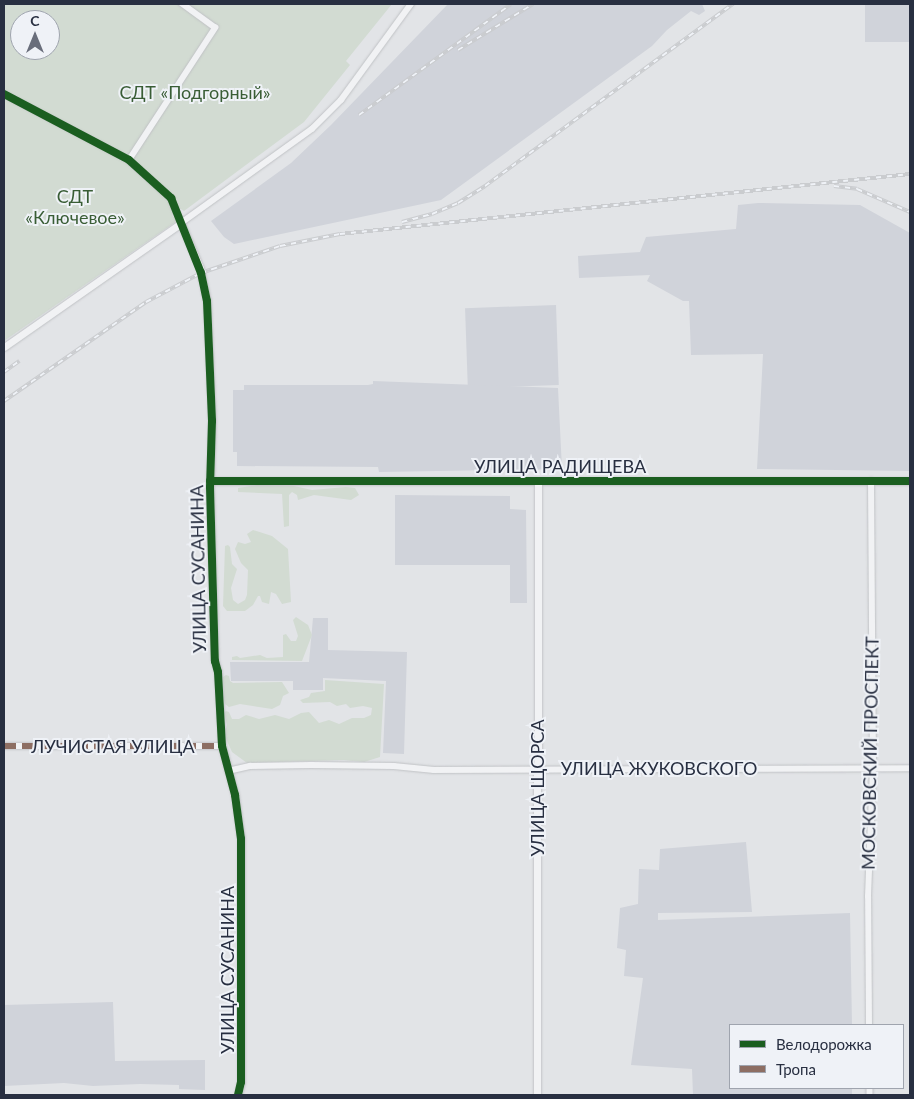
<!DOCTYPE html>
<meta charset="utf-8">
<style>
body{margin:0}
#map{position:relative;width:914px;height:1099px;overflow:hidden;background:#e2e4e7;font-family:Lato,sans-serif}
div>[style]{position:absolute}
.built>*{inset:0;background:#d0d3da;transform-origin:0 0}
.green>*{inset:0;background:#d2dbd2}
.roads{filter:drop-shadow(0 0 1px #c0c2c5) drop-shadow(0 0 1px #c0c2c5)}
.minor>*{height:5.5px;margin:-2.75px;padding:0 2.75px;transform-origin:2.75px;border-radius:2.75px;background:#f1f2f4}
.tertiary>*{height:7px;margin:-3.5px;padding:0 3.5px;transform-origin:3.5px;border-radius:3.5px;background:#f1f2f4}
.rail>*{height:4px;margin-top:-2px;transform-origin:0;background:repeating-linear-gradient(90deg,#eff2f7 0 5.5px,#cacccf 0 11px);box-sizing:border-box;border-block:1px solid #cacccf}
.quiet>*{height:6px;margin-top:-3px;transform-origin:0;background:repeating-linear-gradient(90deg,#8d6e63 0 12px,transparent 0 18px)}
.cycleway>*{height:8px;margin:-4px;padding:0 4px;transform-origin:4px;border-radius:4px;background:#1b5e20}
span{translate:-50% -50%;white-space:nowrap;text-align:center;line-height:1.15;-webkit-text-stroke:4px #eff2f7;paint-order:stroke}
.park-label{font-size:18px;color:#395d35}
.street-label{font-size:18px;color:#282f41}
.frame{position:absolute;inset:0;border:5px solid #282f41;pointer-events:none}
.legend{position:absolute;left:729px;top:1024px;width:175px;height:65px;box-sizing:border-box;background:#eff2f7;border:1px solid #9fa4ae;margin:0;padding:6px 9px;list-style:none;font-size:15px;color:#282f41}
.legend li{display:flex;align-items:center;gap:10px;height:25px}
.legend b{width:25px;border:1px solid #9fa4ae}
.north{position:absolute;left:10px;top:10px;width:50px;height:50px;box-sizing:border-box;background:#eff2f7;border:1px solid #9fa4ae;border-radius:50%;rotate:0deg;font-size:14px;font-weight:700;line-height:20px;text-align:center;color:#282f41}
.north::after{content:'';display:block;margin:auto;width:18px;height:22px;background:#696e7b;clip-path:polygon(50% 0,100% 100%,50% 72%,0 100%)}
</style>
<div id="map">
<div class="built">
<i style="clip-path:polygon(448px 4px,702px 4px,705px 11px,699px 15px,691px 11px,667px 30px,652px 46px,441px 200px,234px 244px,224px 237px,211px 221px,291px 163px,331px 125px)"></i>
<i style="left:865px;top:4px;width:45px;height:38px"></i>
<i style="clip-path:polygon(758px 203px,860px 205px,910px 233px,910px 471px,757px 469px,763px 354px,691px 355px,689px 301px,683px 301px,647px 281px,650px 275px,579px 278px,578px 256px,640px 252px,646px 237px,736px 229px,738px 205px)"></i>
<i style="left:556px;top:305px;width:80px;height:91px;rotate:88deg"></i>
<i style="clip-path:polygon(373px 381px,558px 388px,562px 469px,379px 472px,378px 467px,237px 466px,237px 452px,233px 452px,233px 390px,244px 390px,244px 385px,368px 385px,373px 384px)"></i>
<i style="clip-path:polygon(395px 495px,510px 496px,510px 509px,526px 510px,527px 603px,510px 603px,510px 565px,395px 565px)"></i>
<i style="clip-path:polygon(313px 618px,328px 618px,328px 650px,407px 652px,404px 754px,383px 753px,386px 681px,323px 678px,323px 690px,293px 690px,293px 681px,231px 681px,230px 662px,309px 662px)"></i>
<i style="clip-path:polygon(746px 842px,752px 912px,658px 913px,658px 920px,850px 913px,852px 1025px,730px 1025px,730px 1088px,852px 1088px,852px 1095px,693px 1095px,692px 1069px,631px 1065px,643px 978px,624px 976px,626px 950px,617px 948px,620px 908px,638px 904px,639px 869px,659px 870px,660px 849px)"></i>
<i style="clip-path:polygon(113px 1002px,115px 1061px,205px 1060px,205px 1090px,179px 1089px,179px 1085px,140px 1084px,93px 1086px,64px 1083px,4px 1086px,4px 1005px)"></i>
</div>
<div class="green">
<i style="clip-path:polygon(evenodd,4px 4px,392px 4px,346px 61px,350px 65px,304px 122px,184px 211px,179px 208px,172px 215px,177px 221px,4px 341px,4px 4px,20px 20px,50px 20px,50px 50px,20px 50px,20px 20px)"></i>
<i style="clip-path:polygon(257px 485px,294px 486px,312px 490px,346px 487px,355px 488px,359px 495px,351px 500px,314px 495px,298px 500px,297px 495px,292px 492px,289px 495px,289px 526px,284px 527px,282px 494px,238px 492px,238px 488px)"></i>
<i style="clip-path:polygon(253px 530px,272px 536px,288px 549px,291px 602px,282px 604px,276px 594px,271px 592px,269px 604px,262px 602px,260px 596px,258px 596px,253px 605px,245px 611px,227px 611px,223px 606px,225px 546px,228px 545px,230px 547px,232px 564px,237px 569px,231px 588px,233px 600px,238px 604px,245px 600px,247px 595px,248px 570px,241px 563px,235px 549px,238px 542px,245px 544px,251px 542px,247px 534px)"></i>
<i style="clip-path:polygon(296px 617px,308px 625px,312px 635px,302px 661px,232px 660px,232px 657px,237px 656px,240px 658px,260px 655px,267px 658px,283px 657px,283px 635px,286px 634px,291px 641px,296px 641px,298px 636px,293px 620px)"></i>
<i style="clip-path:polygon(226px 675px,229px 676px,230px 681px,233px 683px,282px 682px,289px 693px,283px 696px,280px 705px,272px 709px,240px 704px,229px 707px,225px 704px,222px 693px,223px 677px)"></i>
<i style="clip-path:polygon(325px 680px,384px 684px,380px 757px,364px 762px,344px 760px,247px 763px,232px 752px,224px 734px,227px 725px,224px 713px,226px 711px,229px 712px,232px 719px,239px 719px,246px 715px,259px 719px,275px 715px,289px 719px,301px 713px,309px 712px,319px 723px,329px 720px,339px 724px,352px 718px,364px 718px,371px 715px,372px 708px,363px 706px,350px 708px,346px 704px,337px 706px,330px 702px,303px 703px,300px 700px,309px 697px,311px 693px,325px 691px)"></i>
</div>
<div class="roads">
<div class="minor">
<i style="left:4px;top:94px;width:141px;rotate:27.8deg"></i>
<i style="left:129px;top:160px;width:57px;rotate:42.1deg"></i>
<i style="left:171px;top:198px;width:27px;rotate:68deg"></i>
<i style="left:181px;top:223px;width:161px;rotate:-35.7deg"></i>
<i style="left:312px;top:129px;width:41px;rotate:-45deg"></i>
<i style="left:341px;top:100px;width:119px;rotate:-53.9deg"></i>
<i style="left:129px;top:160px;width:158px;rotate:-56.9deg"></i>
<i style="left:215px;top:28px;width:41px;rotate:-144deg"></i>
<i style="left:4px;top:746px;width:218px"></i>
<i style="left:228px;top:771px;width:23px;rotate:-13deg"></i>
<i style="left:250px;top:766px;width:61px;rotate:-0.9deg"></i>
<i style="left:311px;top:765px;width:83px;rotate:0.7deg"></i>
<i style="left:394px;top:766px;width:40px;rotate:5.7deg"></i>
<i style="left:434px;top:770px;width:476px;rotate:-0.2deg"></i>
<i style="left:869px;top:1025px;width:128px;rotate:-90.4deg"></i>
<i style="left:868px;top:897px;width:129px;rotate:-87.8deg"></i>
<i style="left:873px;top:768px;width:287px;rotate:-90.4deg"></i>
<i style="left:870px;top:1088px;width:7px;rotate:90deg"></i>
</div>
<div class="tertiary">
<i style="left:4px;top:347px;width:216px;rotate:-35deg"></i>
<i style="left:181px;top:223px;width:49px;rotate:67.1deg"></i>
<i style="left:200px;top:268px;width:34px;rotate:78deg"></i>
<i style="left:207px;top:301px;width:120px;rotate:87.6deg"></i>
<i style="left:212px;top:421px;width:66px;rotate:91.7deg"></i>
<i style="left:210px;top:487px;width:174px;rotate:88.4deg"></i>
<i style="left:215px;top:661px;width:11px;rotate:75deg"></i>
<i style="left:218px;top:672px;width:74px;rotate:86.9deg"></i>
<i style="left:222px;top:746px;width:51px;rotate:75.1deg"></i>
<i style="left:235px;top:795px;width:44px;rotate:82.2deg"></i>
<i style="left:241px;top:839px;width:243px;rotate:90deg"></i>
<i style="left:241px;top:1082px;width:13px;rotate:103deg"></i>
<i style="left:210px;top:481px;width:700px"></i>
<i style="left:537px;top:1095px;width:614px;rotate:-89.91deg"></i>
</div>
</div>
<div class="rail">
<i style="left:458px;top:50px;width:88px;rotate:-31.5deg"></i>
<i style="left:359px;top:115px;width:188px;rotate:-36.1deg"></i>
<i style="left:834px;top:186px;width:23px;rotate:7deg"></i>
<i style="left:857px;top:189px;width:58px;rotate:23.5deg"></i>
<i style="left:402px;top:222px;width:31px;rotate:-15deg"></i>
<i style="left:432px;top:214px;width:28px;rotate:-23deg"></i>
<i style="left:458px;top:203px;width:32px;rotate:-32deg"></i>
<i style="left:485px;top:186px;width:308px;rotate:-36.3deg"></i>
<i style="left:4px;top:372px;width:19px;rotate:-36deg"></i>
<i style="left:4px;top:401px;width:173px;rotate:-34.9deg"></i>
<i style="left:146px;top:302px;width:62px;rotate:-27.8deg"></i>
<i style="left:201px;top:273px;width:83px;rotate:-18.9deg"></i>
<i style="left:280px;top:246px;width:61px;rotate:-11.3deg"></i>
<i style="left:340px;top:234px;width:573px;rotate:-6.01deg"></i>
</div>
<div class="quiet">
<i style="left:4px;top:746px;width:218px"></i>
</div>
<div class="cycleway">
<i style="left:4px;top:94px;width:141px;rotate:27.8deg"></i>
<i style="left:129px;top:160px;width:57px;rotate:42.1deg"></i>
<i style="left:171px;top:198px;width:81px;rotate:68.2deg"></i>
<i style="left:201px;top:273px;width:29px;rotate:78deg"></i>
<i style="left:207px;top:301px;width:120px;rotate:87.6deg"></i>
<i style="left:212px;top:421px;width:66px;rotate:91.7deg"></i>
<i style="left:210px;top:487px;width:174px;rotate:88.4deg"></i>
<i style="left:215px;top:661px;width:11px;rotate:75deg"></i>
<i style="left:218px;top:672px;width:74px;rotate:86.9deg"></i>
<i style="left:222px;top:746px;width:51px;rotate:75.1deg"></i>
<i style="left:235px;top:795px;width:44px;rotate:82.2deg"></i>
<i style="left:241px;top:839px;width:243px;rotate:90deg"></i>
<i style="left:241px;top:1082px;width:13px;rotate:103deg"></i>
<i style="left:210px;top:481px;width:700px"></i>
</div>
<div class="park-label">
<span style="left:195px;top:92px">СДТ «Подгорный»</span>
<span style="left:75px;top:207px">СДТ<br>«Ключевое»</span>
</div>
<div class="street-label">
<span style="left:560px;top:466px">УЛИЦА РАДИЩЕВА</span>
<span style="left:198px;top:569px;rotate:-91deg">УЛИЦА СУСАНИНА</span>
<span style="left:113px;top:746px">ЛУЧИСТАЯ УЛИЦА</span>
<span style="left:870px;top:753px;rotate:-89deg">МОСКОВСКИЙ ПРОСПЕКТ</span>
<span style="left:659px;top:768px">УЛИЦА ЖУКОВСКОГО</span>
<span style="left:537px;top:788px;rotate:-90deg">УЛИЦА ЩОРСА</span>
<span style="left:227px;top:970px;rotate:-90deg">УЛИЦА СУСАНИНА</span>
</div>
<div class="frame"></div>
<ul class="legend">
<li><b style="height:6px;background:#1b5e20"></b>Велодорожка</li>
<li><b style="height:6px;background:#8d6e63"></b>Тропа</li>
</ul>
<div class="north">С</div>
</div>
